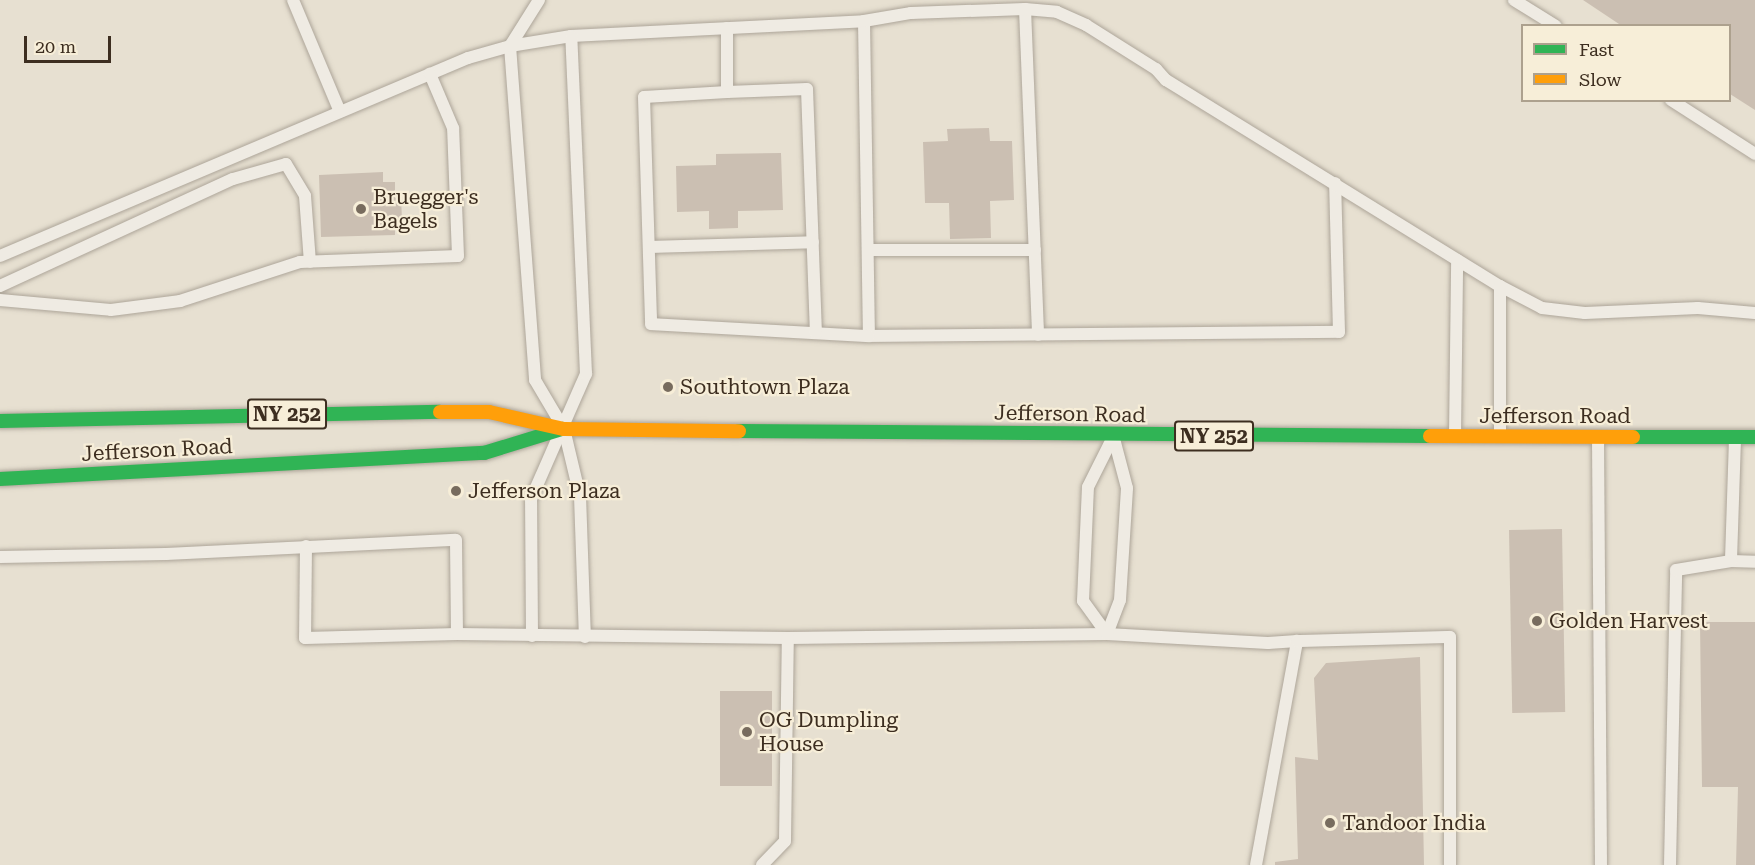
<!DOCTYPE html>
<style>
body{margin:0}
#map{position:relative;width:1755px;height:865px;overflow:hidden;background:#e7e0d1;font-family:"Roboto Serif",serif}
div>[style]{position:absolute}
.building>*{inset:0;background:#cbbfb2;transform-origin:0 0}
.roads{filter:drop-shadow(0 0 2px #ada599) drop-shadow(0 0 2px #ada599)}
.lane>*{height:12px;margin:-6px;padding:0 6px;transform-origin:6px;border-radius:6px;background:#efebe3}
.fast>*{height:14px;margin:-7px;padding:0 7px;transform-origin:7px;border-radius:7px;background:#30b455}
.slow>*{height:14px;margin:-7px;padding:0 7px;transform-origin:7px;border-radius:7px;background:#ff9f0a}
.dots>*{width:16px;height:16px;translate:-50% -50%;box-sizing:border-box;border:3px solid #f7eed8;border-radius:50%}
span{translate:-50% -50%;white-space:nowrap;text-align:center;line-height:1.15;-webkit-text-stroke:4.5px #f7eed8;paint-order:stroke}
.shield-label span{padding:2px 4px;background:#f7eed8;border:2px solid;border-radius:4px;-webkit-text-stroke-width:0}
.shield-label{font-size:20px;color:#3d2e20;font-weight:700}
.poi-label{font-size:21px;color:#3d2e20}
.left{translate:0 -50%;text-align:left}
.street-label{font-size:21px;color:#3d2e20}
.legend{position:absolute;left:1521px;top:24px;width:210px;height:78px;box-sizing:border-box;background:#f7eed8;border:2px solid #ada18e;margin:0;padding:8px 10px;list-style:none;font-size:18px;color:#3d2e20}
.legend li{display:flex;align-items:center;gap:12px;height:30px}
.legend b{width:30px;border:2px solid #ada18e}
.scale{position:absolute;left:24px;top:36px;width:87px;height:27px;box-sizing:border-box;border:3px solid #3d2e20;border-top:0;padding-left:8px;font-size:18px;line-height:21px;white-space:nowrap;color:#3d2e20;-webkit-text-stroke:4px #f7eed8;paint-order:stroke}
</style>
<div id="map">
<div class="building">
<i style="clip-path:polygon(1583px 0,1755px 0,1755px 110px,1730px 94px,1730px 26px,1622px 26px)"></i>
<i style="clip-path:polygon(989px 128px,990px 141px,1012px 141px,1014px 200px,990px 201px,991px 238px,950px 239px,949px 203px,925px 203px,923px 142px,948px 141px,947px 129px)"></i>
<i style="clip-path:polygon(781px 153px,783px 210px,738px 211px,738px 228px,709px 229px,709px 211px,677px 212px,676px 166px,716px 165px,716px 154px)"></i>
<i style="clip-path:polygon(383px 172px,383px 182px,395px 182px,395px 196px,401px 196px,402px 221px,395px 221px,395px 235px,321px 237px,319px 175px)"></i>
<i style="left:1562px;top:529px;width:183px;height:53px;rotate:89deg"></i>
<i style="clip-path:polygon(1700px 622px,1755px 622px,1755px 865px,1736px 865px,1738px 787px,1702px 787px)"></i>
<i style="clip-path:polygon(1420px 657px,1424px 865px,1275px 865px,1275px 862px,1298px 859px,1295px 757px,1318px 760px,1314px 678px,1326px 663px)"></i>
<i style="left:720px;top:691px;width:52px;height:95px"></i>
</div>
<div class="roads">
<div class="lane">
<i style="left:293px;top:0;width:121px;rotate:67.2deg"></i>
<i style="left:539px;top:0;width:54px;rotate:122.2deg"></i>
<i style="left:510px;top:46px;width:335px;rotate:85.7deg"></i>
<i style="left:535px;top:380px;width:57px;rotate:59.4deg"></i>
<i style="left:564px;top:429px;width:69px;rotate:76.6deg"></i>
<i style="left:580px;top:496px;width:141px;rotate:88deg"></i>
<i style="left:1514px;top:0;width:49px;rotate:31.8deg"></i>
<i style="left:1025px;top:9px;width:326px;rotate:87.7deg"></i>
<i style="left:864px;top:21px;width:315px;rotate:89.1deg"></i>
<i style="left:869px;top:336px;width:470px;rotate:-0.5deg"></i>
<i style="left:1339px;top:332px;width:149px;rotate:-91.5deg"></i>
<i style="left:727px;top:28px;width:64px;rotate:90deg"></i>
<i style="left:727px;top:92px;width:83px;rotate:176.6deg"></i>
<i style="left:644px;top:97px;width:227px;rotate:88.2deg"></i>
<i style="left:651px;top:324px;width:218px;rotate:3.2deg"></i>
<i style="left:727px;top:92px;width:80px;rotate:-2.1deg"></i>
<i style="left:807px;top:89px;width:244px;rotate:87.9deg"></i>
<i style="left:1671px;top:100px;width:100px;rotate:32.7deg"></i>
<i style="left:649px;top:247px;width:164px;rotate:-1.7deg"></i>
<i style="left:868px;top:250px;width:167px"></i>
<i style="left:0;top:256px;width:508px;rotate:-22.93deg"></i>
<i style="left:468px;top:58px;width:44px;rotate:-15.9deg"></i>
<i style="left:510px;top:46px;width:62px;rotate:-9.3deg"></i>
<i style="left:571px;top:36px;width:293px;rotate:-2.9deg"></i>
<i style="left:864px;top:21px;width:48px;rotate:-9.7deg"></i>
<i style="left:911px;top:13px;width:114px;rotate:-2deg"></i>
<i style="left:1025px;top:9px;width:32px;rotate:5deg"></i>
<i style="left:1057px;top:12px;width:32px;rotate:24deg"></i>
<i style="left:1086px;top:25px;width:83px;rotate:32.2deg"></i>
<i style="left:1156px;top:69px;width:15px;rotate:48deg"></i>
<i style="left:1166px;top:80px;width:392px;rotate:31.7deg"></i>
<i style="left:1500px;top:286px;width:47px;rotate:27.6deg"></i>
<i style="left:1542px;top:308px;width:43px;rotate:6.6deg"></i>
<i style="left:1585px;top:313px;width:113px;rotate:-2.5deg"></i>
<i style="left:1698px;top:308px;width:57px;rotate:5deg"></i>
<i style="left:0;top:286px;width:256px;rotate:-24.7deg"></i>
<i style="left:233px;top:179px;width:55px;rotate:-15.8deg"></i>
<i style="left:286px;top:164px;width:37px;rotate:59deg"></i>
<i style="left:305px;top:196px;width:66px;rotate:85.7deg"></i>
<i style="left:1500px;top:286px;width:149px;rotate:90deg"></i>
<i style="left:0;top:300px;width:111px;rotate:5.1deg"></i>
<i style="left:111px;top:310px;width:70px;rotate:-7.4deg"></i>
<i style="left:180px;top:301px;width:126px;rotate:-18deg"></i>
<i style="left:300px;top:262px;width:158px;rotate:-2.2deg"></i>
<i style="left:458px;top:256px;width:128px;rotate:-92.2deg"></i>
<i style="left:453px;top:128px;width:59px;rotate:-113.1deg"></i>
<i style="left:1455px;top:436px;width:176px;rotate:-89.3deg"></i>
<i style="left:1598px;top:437px;width:428px;rotate:89.6deg"></i>
<i style="left:1735px;top:439px;width:122px;rotate:91.9deg"></i>
<i style="left:1731px;top:561px;width:24px;rotate:2deg"></i>
<i style="left:306px;top:546px;width:92px;rotate:90.6deg"></i>
<i style="left:305px;top:638px;width:152px;rotate:-1.5deg"></i>
<i style="left:457px;top:634px;width:331px;rotate:0.7deg"></i>
<i style="left:788px;top:638px;width:319px;rotate:-0.7deg"></i>
<i style="left:1107px;top:634px;width:161px;rotate:3.2deg"></i>
<i style="left:1268px;top:643px;width:29px;rotate:-4deg"></i>
<i style="left:0;top:557px;width:166px;rotate:-1deg"></i>
<i style="left:166px;top:554px;width:290px;rotate:-2.8deg"></i>
<i style="left:456px;top:540px;width:94px;rotate:89.4deg"></i>
<i style="left:1107px;top:634px;width:41px;rotate:-126deg"></i>
<i style="left:1083px;top:601px;width:114px;rotate:-87.5deg"></i>
<i style="left:1088px;top:487px;width:54px;rotate:-63.4deg"></i>
<i style="left:1107px;top:634px;width:36px;rotate:-69deg"></i>
<i style="left:1120px;top:600px;width:112px;rotate:-86.4deg"></i>
<i style="left:1127px;top:488px;width:55px;rotate:-104.8deg"></i>
<i style="left:532px;top:636px;width:137px;rotate:-90.4deg"></i>
<i style="left:531px;top:499px;width:137px;rotate:-66.3deg"></i>
<i style="left:586px;top:374px;width:338px;rotate:-92.5deg"></i>
<i style="left:762px;top:865px;width:33px;rotate:-46deg"></i>
<i style="left:785px;top:841px;width:203px;rotate:-89.2deg"></i>
<i style="left:1256px;top:865px;width:228px;rotate:-79.6deg"></i>
<i style="left:1297px;top:641px;width:153px;rotate:-1.5deg"></i>
<i style="left:1450px;top:637px;width:228px;rotate:90deg"></i>
<i style="left:1670px;top:865px;width:295px;rotate:-88.8deg"></i>
<i style="left:1676px;top:570px;width:56px;rotate:-9.3deg"></i>
</div>
<div class="fast">
<i style="left:0;top:421px;width:440px;rotate:-1.2deg"></i>
<i style="left:739px;top:431px;width:691px;rotate:0.41deg"></i>
<i style="left:1633px;top:437px;width:122px"></i>
<i style="left:0;top:479px;width:485px;rotate:-3.1deg"></i>
<i style="left:484px;top:453px;width:82px;rotate:-17.1deg"></i>
</div>
<div class="slow">
<i style="left:440px;top:412px;width:49px"></i>
<i style="left:489px;top:412px;width:77px;rotate:12.8deg"></i>
<i style="left:564px;top:429px;width:175px;rotate:0.7deg"></i>
<i style="left:1430px;top:436px;width:203px;rotate:0.3deg"></i>
</div>
</div>
<div class="dots">
<i style="left:361px;top:209px;background:#786c5e"></i>
<i style="left:668px;top:387px;background:#786c5e"></i>
<i style="left:456px;top:491px;background:#786c5e"></i>
<i style="left:1537px;top:621px;background:#786c5e"></i>
<i style="left:747px;top:732px;background:#786c5e"></i>
<i style="left:1330px;top:823px;background:#786c5e"></i>
</div>
<div class="shield-label">
<span style="left:287px;top:414px">NY 252</span>
<span style="left:1214px;top:436px">NY 252</span>
</div>
<div class="poi-label">
<span class="left" style="left:373px;top:209px">Bruegger's<br>Bagels</span>
<span class="left" style="left:680px;top:387px">Southtown Plaza</span>
<span class="left" style="left:468px;top:491px">Jefferson Plaza</span>
<span class="left" style="left:1549px;top:621px">Golden Harvest</span>
<span class="left" style="left:759px;top:732px">OG Dumpling<br>House</span>
<span class="left" style="left:1342px;top:823px">Tandoor India</span>
</div>
<div class="street-label">
<span style="left:1070px;top:414px;rotate:1deg">Jefferson Road</span>
<span style="left:1555px;top:416px">Jefferson Road</span>
<span style="left:157px;top:450px;rotate:-3deg">Jefferson Road</span>
</div>
<ul class="legend">
<li><b style="height:8px;background:#30b455"></b>Fast</li>
<li><b style="height:8px;background:#ff9f0a"></b>Slow</li>
</ul>
<div class="scale">20 m</div>
</div>
